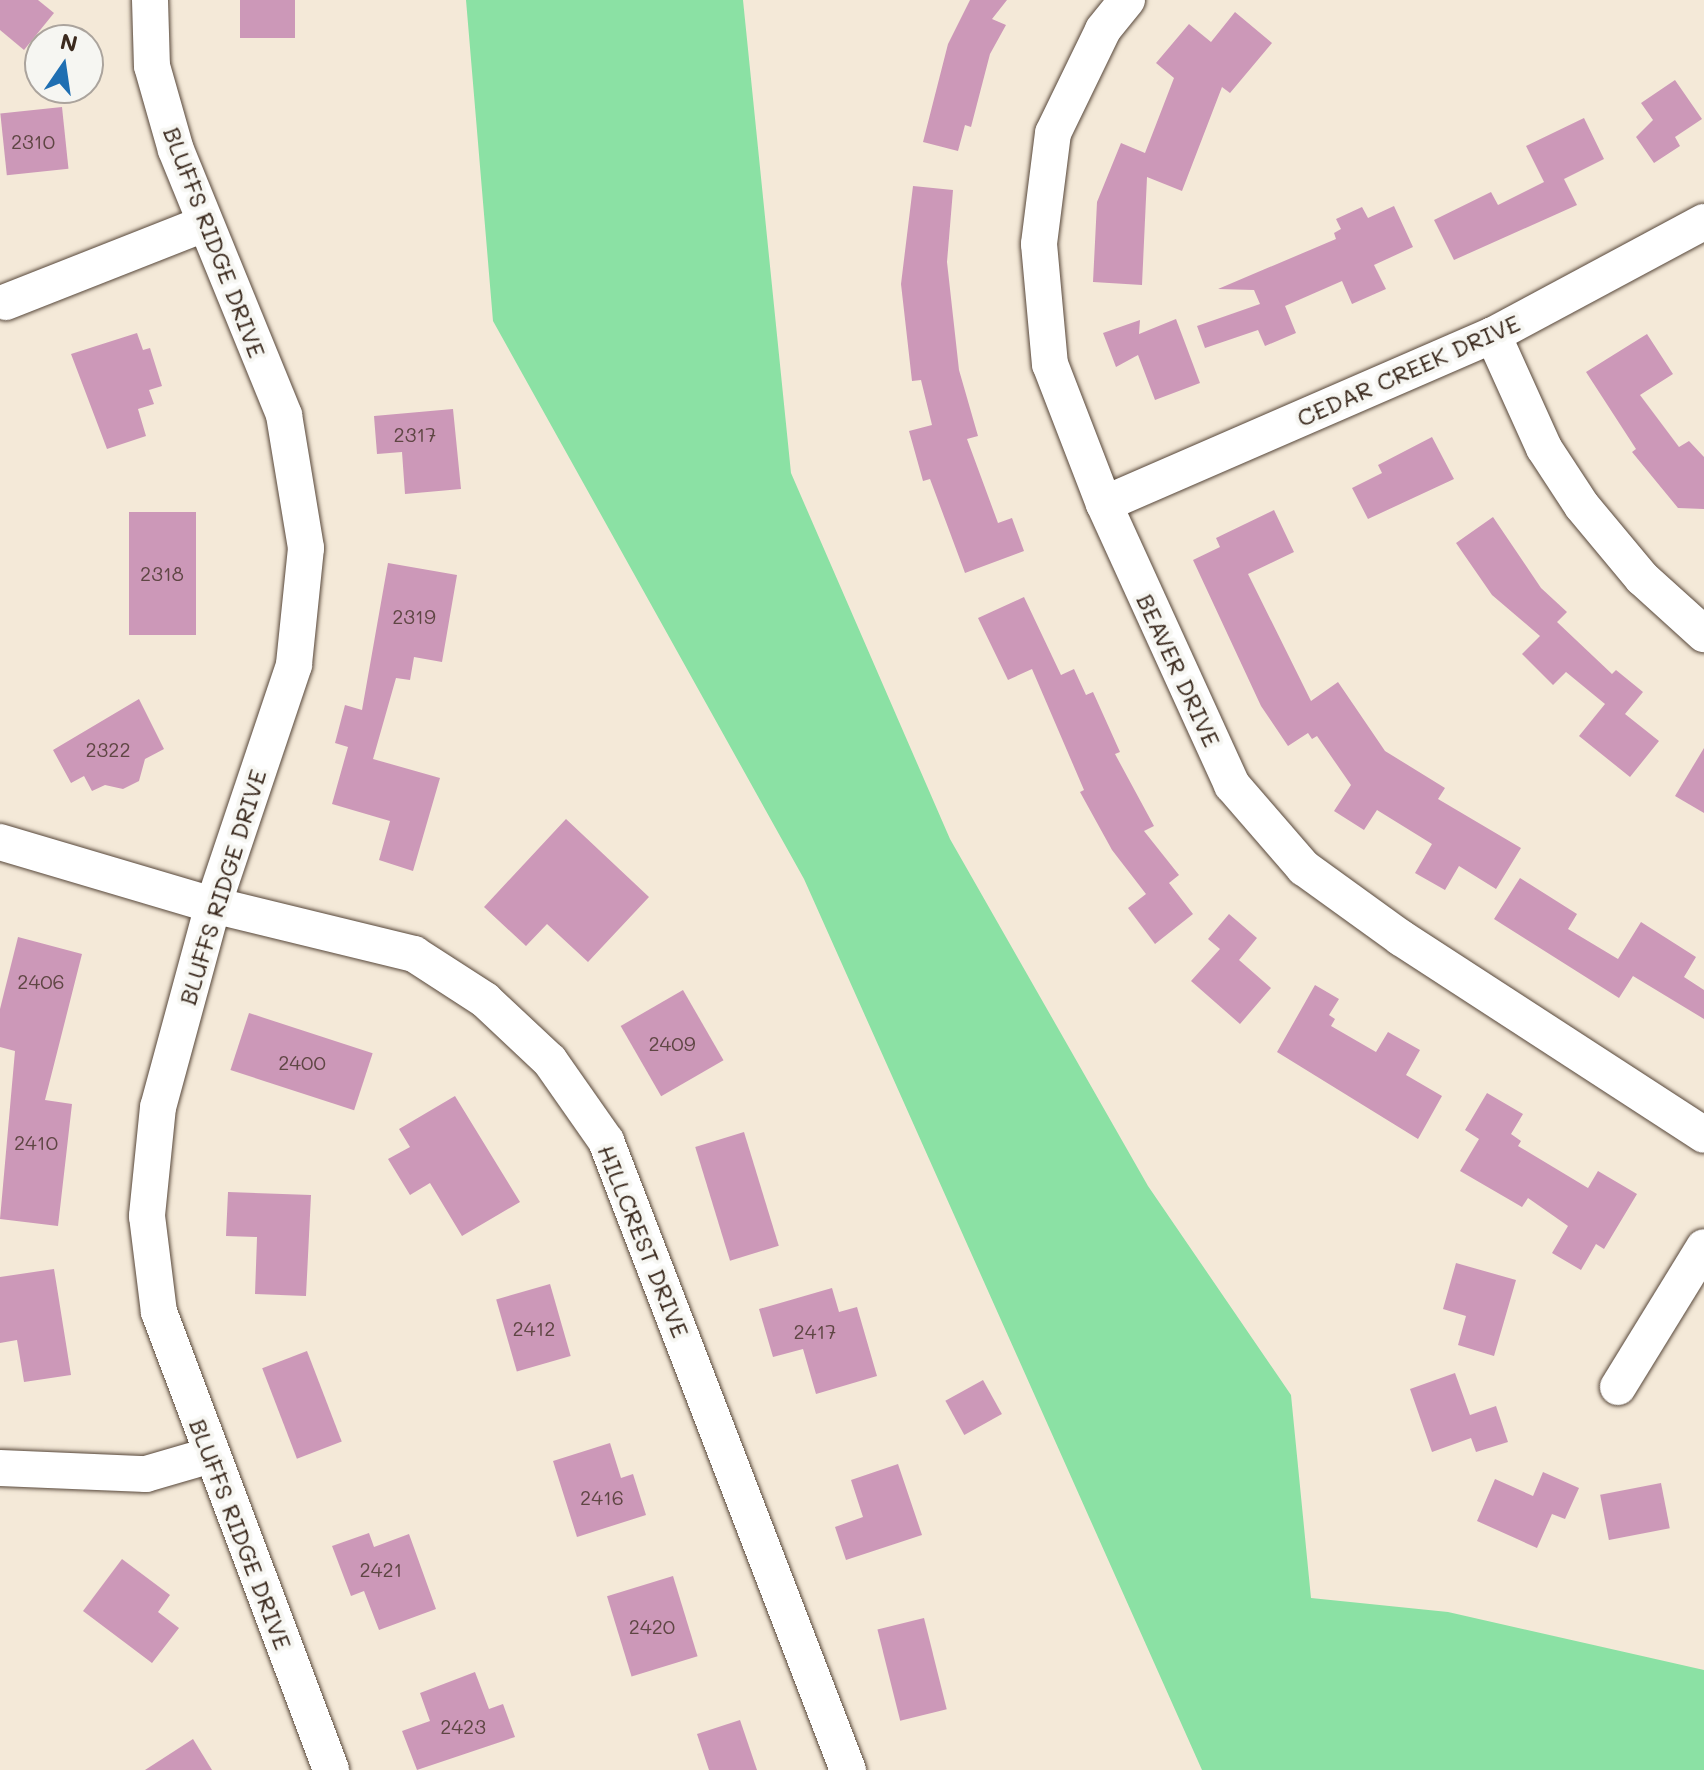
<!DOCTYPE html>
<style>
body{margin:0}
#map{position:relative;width:1704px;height:1770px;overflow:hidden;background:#f4e9d8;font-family:Mali,sans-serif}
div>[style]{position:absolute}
.green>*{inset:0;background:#8be1a4}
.building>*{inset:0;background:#cc98b8;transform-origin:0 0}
.roads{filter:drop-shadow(0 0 2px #57473a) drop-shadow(0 0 2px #57473a)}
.minor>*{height:36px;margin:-18px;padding:0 18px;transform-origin:18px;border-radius:18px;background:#fff}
span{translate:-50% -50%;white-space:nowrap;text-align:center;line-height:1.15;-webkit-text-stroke:8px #f6f6f2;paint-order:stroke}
.number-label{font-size:20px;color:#5f4644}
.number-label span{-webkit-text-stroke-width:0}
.street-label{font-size:24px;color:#3b2a1e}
.north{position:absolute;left:24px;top:24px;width:80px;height:80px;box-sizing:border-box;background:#f6f6f2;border:2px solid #aba49d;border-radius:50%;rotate:13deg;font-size:22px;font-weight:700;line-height:32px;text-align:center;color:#3b2a1e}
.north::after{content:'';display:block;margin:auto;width:28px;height:36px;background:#1f6fb2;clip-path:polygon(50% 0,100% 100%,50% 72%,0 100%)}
</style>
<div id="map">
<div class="green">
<i style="clip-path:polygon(466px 0,743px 0,791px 473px,950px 839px,1148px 1186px,1291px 1395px,1311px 1598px,1448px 1612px,1704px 1670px,1704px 1770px,1202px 1770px,804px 879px,493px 321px)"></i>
</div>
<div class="building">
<i style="clip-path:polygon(0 0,38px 0,54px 13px,24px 50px,0 30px)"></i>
<i style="left:240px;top:0;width:55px;height:38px"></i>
<i style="clip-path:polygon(970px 0,1007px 0,992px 19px,1006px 25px,990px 54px,971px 127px,965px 125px,958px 151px,923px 142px,948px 44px)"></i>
<i style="clip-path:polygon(1235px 12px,1272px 43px,1230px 93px,1222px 87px,1182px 191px,1147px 177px,1142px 285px,1093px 282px,1097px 202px,1121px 143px,1145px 153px,1174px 78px,1156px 63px,1189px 24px,1211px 42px)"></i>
<i style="clip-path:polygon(1675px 80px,1702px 119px,1675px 137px,1680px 146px,1654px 163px,1636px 137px,1653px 120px,1641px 103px)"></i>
<i style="left:62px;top:107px;width:62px;height:62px;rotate:84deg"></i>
<i style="clip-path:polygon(1584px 118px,1604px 159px,1564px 179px,1577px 205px,1454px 260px,1434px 220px,1491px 192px,1498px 205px,1544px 182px,1526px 146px)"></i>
<i style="clip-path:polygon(913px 186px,953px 190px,947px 262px,959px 370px,978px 436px,967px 439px,998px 523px,1012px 518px,1024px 551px,965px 573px,930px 479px,923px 481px,909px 431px,932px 425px,921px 380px,912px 381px,901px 284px)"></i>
<i style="clip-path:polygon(1394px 206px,1413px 247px,1374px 265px,1386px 289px,1352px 304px,1342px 281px,1285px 306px,1296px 333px,1265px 346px,1258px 330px,1205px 348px,1197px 326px,1260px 304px,1254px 290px,1218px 289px,1336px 239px,1334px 233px,1341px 229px,1336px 219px,1362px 207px,1368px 218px)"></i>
<i style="clip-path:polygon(1176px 319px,1200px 383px,1155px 400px,1138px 355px,1116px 367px,1103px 333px,1140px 320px,1139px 334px)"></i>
<i style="clip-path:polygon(137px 333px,143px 350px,150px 348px,162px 386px,149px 390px,154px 404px,138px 409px,146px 436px,107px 449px,71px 354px)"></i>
<i style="clip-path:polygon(1647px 334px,1673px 374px,1640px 395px,1679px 447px,1689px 441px,1704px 457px,1704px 509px,1678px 508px,1632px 452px,1636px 449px,1586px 372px)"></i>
<i style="clip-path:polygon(453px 409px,461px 489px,405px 494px,402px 452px,377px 454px,374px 416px)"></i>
<i style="clip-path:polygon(1432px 437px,1454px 479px,1368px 519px,1352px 488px,1382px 473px,1378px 465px)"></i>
<i style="clip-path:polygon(1274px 510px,1294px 552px,1248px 574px,1311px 701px,1338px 682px,1385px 751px,1445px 788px,1438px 799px,1521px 848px,1496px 889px,1459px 866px,1445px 890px,1415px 873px,1432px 844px,1377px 810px,1364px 830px,1334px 811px,1351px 785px,1317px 736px,1312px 739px,1308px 733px,1288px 746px,1261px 706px,1193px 560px,1220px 547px,1216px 538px)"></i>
<i style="left:129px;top:512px;width:67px;height:123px"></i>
<i style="clip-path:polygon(1493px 517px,1541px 588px,1567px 612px,1557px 622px,1612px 674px,1616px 670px,1643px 692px,1625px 714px,1659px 741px,1630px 777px,1579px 736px,1605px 704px,1566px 672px,1553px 685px,1522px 654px,1540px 636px,1492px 595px,1456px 543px)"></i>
<i style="clip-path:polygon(388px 563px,457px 575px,442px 662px,414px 657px,410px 680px,396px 678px,373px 759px,440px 778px,413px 871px,379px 860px,390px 821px,332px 804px,348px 747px,335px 743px,345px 705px,362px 710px)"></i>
<i style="clip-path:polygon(1024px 597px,1061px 675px,1074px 669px,1086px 695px,1093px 692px,1120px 752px,1115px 754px,1154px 826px,1144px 831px,1179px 875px,1169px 883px,1193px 914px,1155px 944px,1128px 908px,1146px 894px,1112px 850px,1080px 792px,1084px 790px,1032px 669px,1008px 680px,978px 618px)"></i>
<i style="clip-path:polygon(139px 699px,164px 749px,145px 759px,139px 781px,123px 789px,105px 785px,92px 791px,84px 776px,71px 783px,53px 750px)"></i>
<i style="clip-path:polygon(1704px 748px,1704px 813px,1675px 796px)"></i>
<i style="clip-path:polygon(566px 819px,649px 897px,588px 962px,547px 924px,526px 946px,484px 907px)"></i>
<i style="clip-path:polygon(1520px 878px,1577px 914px,1568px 929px,1618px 959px,1641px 922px,1696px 957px,1684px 977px,1704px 990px,1704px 1019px,1633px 976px,1619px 998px,1494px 919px)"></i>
<i style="clip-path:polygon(1229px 914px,1257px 938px,1239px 960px,1271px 988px,1240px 1024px,1191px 981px,1220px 949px,1208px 939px)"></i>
<i style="clip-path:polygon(18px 937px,82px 954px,45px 1100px,72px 1104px,58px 1226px,0 1219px,15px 1051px,0 1047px,0 1009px)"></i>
<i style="clip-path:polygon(1315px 985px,1339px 999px,1329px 1015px,1335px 1019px,1331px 1026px,1376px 1052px,1388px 1032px,1420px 1050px,1406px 1075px,1442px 1096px,1418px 1139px,1277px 1052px)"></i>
<i style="left:683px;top:990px;width:81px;height:72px;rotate:60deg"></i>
<i style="left:249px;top:1013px;width:130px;height:60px;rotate:18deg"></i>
<i style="clip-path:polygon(1487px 1093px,1523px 1114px,1511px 1134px,1521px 1141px,1518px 1146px,1588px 1188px,1598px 1171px,1637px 1194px,1604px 1249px,1596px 1244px,1581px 1270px,1552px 1253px,1568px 1226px,1528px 1198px,1522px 1207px,1460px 1171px,1479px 1139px,1465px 1130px)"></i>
<i style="clip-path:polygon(455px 1096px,520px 1202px,462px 1236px,430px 1183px,410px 1195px,388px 1159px,410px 1147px,399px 1129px)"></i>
<i style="left:744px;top:1132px;width:119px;height:51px;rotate:73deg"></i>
<i style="clip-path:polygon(228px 1192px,311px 1195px,306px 1296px,255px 1294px,257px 1237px,226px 1236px)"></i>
<i style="clip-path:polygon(1456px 1263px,1516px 1280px,1494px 1356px,1458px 1345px,1466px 1316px,1443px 1309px)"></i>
<i style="clip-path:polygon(54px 1269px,71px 1375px,24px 1382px,17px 1340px,0 1343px,0 1277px)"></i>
<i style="left:550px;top:1284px;width:75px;height:56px;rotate:74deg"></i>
<i style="clip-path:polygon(832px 1288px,839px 1312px,857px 1307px,877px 1376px,816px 1394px,803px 1349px,773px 1357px,759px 1309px)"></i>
<i style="left:307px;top:1351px;width:97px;height:48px;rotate:69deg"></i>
<i style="clip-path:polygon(1455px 1373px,1470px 1415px,1496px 1406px,1508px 1442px,1476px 1452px,1471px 1438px,1432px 1452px,1410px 1389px)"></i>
<i style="left:983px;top:1380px;width:39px;height:43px;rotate:61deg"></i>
<i style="clip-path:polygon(610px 1443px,621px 1478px,633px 1474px,646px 1515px,577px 1537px,553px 1461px)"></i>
<i style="clip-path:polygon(898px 1464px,922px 1535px,846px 1560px,835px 1527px,863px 1517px,851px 1480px)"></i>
<i style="clip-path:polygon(1543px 1472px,1579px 1488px,1565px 1519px,1552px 1514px,1537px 1548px,1477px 1521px,1495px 1479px,1533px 1496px)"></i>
<i style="left:1661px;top:1483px;width:46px;height:62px;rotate:79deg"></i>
<i style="clip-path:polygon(369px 1533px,374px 1547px,409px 1534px,436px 1609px,379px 1630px,364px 1591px,351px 1596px,332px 1546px)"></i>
<i style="clip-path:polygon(122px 1559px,170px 1595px,158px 1612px,179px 1628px,152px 1663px,83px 1611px)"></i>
<i style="left:673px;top:1576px;width:84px;height:69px;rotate:73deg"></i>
<i style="left:924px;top:1618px;width:94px;height:48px;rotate:76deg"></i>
<i style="clip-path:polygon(475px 1672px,489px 1709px,503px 1704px,515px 1737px,417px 1770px,402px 1731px,430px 1721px,420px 1693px)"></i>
<i style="clip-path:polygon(740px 1720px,757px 1770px,709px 1770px,697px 1734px)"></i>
<i style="clip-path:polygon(193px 1739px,212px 1770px,145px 1770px)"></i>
</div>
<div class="roads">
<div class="minor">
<i style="left:150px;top:0;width:66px;rotate:88.3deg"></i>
<i style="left:152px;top:66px;width:87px;rotate:74.1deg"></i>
<i style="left:176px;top:150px;width:286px;rotate:67.8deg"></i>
<i style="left:284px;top:415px;width:135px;rotate:80.6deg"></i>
<i style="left:306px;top:548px;width:118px;rotate:95.9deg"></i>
<i style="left:294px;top:665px;width:253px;rotate:108.6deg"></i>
<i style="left:213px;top:905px;width:209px;rotate:105.2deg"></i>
<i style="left:158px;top:1107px;width:110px;rotate:95.8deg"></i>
<i style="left:147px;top:1216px;width:97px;rotate:82.9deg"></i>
<i style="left:159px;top:1312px;width:489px;rotate:69.4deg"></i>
<i style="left:1127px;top:0;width:38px;rotate:129deg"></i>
<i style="left:1103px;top:30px;width:114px;rotate:115.9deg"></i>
<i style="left:1053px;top:133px;width:112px;rotate:97.2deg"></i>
<i style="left:1039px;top:244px;width:121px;rotate:84.8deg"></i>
<i style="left:1050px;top:364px;width:150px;rotate:68.9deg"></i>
<i style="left:1104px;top:504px;width:309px;rotate:65.5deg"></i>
<i style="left:1232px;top:785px;width:110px;rotate:49.1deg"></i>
<i style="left:1304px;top:868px;width:120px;rotate:35.8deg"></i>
<i style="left:1401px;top:938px;width:361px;rotate:33deg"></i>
<i style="left:6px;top:302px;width:213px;rotate:-21.5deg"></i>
<i style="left:1493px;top:335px;width:124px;rotate:65.7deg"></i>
<i style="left:1544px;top:448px;width:69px;rotate:56.8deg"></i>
<i style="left:1582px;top:506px;width:94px;rotate:50.2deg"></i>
<i style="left:1642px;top:578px;width:84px;rotate:42.1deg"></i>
<i style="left:1104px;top:504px;width:424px;rotate:-23.5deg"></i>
<i style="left:1493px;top:335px;width:239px;rotate:-28.2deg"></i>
<i style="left:0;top:842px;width:222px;rotate:16.5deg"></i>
<i style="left:213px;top:905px;width:207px;rotate:13.7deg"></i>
<i style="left:414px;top:954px;width:85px;rotate:32.9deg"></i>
<i style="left:485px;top:1000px;width:89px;rotate:43.2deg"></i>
<i style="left:550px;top:1061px;width:98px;rotate:55deg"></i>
<i style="left:606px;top:1141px;width:674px;rotate:68.96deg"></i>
<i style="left:1618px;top:1387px;width:164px;rotate:-58.4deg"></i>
<i style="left:0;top:1468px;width:146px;rotate:2.4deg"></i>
<i style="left:146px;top:1474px;width:68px;rotate:-16.3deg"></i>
</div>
</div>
<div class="number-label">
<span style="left:33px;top:141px">2310</span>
<span style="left:415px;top:434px">2317</span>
<span style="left:162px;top:573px">2318</span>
<span style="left:414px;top:616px">2319</span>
<span style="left:108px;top:749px">2322</span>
<span style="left:41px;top:981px">2406</span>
<span style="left:672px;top:1043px">2409</span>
<span style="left:302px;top:1062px">2400</span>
<span style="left:36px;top:1142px">2410</span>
<span style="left:534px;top:1328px">2412</span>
<span style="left:815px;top:1331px">2417</span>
<span style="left:602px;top:1497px">2416</span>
<span style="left:381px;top:1569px">2421</span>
<span style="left:652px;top:1626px">2420</span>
<span style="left:463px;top:1726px">2423</span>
</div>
<div class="street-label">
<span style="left:215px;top:242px;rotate:69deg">BLUFFS RIDGE DRIVE</span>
<span style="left:1408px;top:370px;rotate:-24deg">CEDAR CREEK DRIVE</span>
<span style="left:1179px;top:670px;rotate:65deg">BEAVER DRIVE</span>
<span style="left:222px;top:887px;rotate:-73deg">BLUFFS RIDGE DRIVE</span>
<span style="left:644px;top:1241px;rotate:68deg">HILLCREST DRIVE</span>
<span style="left:241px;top:1534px;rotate:69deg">BLUFFS RIDGE DRIVE</span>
</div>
<div class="north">N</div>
</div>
